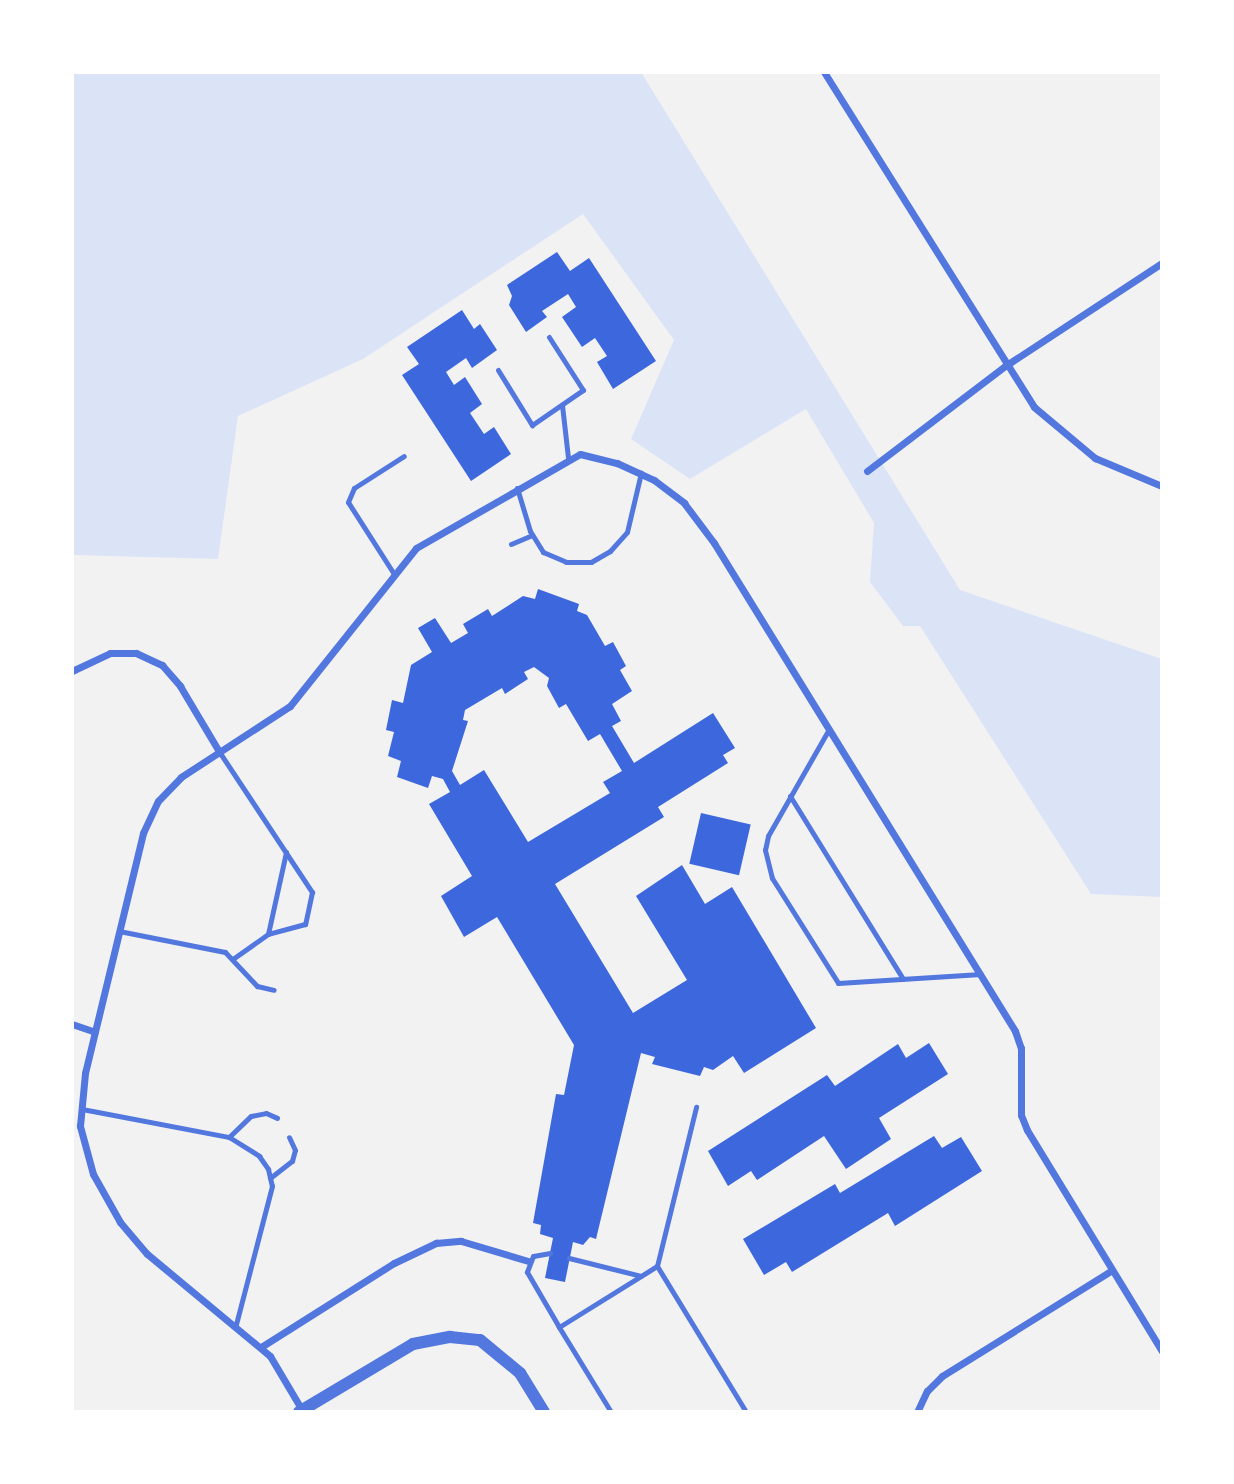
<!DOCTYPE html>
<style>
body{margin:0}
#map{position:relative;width:1234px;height:1484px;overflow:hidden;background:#f2f2f2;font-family:"PT Serif",serif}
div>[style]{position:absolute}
.green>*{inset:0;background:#dbe4f7}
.building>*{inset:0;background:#3d67dc;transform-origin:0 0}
.service>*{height:5px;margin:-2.5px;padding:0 2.5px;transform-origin:2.5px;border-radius:2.5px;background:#5277de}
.minor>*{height:7px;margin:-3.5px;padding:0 3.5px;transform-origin:3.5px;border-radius:3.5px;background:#5277de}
.tertiary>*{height:12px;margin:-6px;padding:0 6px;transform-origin:6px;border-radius:6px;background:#5277de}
span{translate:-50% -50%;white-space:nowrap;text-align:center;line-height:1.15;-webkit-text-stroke:7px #fff;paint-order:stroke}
.frame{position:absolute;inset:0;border:74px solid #fff;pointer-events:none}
</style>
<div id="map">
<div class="green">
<i style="clip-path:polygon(72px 72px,641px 72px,960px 590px,1162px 659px,1162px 897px,1091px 894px,920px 626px,903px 626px,870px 582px,874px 523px,806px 409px,690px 479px,631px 439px,674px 340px,583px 214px,363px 359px,238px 416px,218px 559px,72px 555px)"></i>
</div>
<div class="building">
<i style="clip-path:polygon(557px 252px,570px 271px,589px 258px,656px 361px,613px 389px,597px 362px,607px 356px,595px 338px,582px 347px,562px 317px,576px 307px,568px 294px,542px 311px,547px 317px,526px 332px,509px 305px,512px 296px,507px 285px)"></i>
<i style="clip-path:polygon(462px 310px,474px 329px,480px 324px,497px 350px,472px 368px,466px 358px,446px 372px,454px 385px,465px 377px,482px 404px,470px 413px,484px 434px,494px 427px,511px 454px,471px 481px,402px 375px,419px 364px,407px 347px)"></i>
<i style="clip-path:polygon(evenodd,538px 589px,579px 604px,577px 611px,587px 615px,605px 646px,613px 642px,626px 666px,620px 670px,632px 691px,612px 704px,621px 721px,612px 726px,634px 763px,713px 713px,735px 748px,723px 755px,728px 763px,658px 807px,664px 817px,555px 884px,633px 1013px,687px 980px,636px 896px,682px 865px,705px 904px,732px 887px,816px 1028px,744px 1073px,733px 1056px,713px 1070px,704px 1067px,700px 1076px,652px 1064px,655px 1057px,641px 1053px,596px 1239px,590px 1237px,583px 1245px,573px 1242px,565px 1282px,545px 1278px,553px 1238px,540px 1234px,541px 1225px,533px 1223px,556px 1094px,564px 1095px,574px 1045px,497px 917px,464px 937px,441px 896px,472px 876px,429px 804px,450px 792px,443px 779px,432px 776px,428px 788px,397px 777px,401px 761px,388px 756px,394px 732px,386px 730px,392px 700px,403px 703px,411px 665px,432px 652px,418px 628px,435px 618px,451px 643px,468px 633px,463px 624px,488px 609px,492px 616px,523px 596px,535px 599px,538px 589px,534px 667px,549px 678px,547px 686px,559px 708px,566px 704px,588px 741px,600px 734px,622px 771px,603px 782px,610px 793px,528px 842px,484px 770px,460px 785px,452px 771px,468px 721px,463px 720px,465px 710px,502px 688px,505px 694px,528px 679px,524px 672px,534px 667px)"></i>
<i style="left:701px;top:813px;width:51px;height:52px;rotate:13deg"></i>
<i style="clip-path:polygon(929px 1043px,948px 1074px,879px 1118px,891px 1139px,846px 1169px,824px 1136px,757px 1180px,751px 1171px,728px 1186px,708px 1151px,827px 1075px,835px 1086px,898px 1044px,906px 1058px)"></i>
<i style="clip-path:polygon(934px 1136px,942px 1148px,961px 1137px,982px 1171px,895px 1226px,888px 1213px,792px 1272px,786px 1262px,764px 1275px,743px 1239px,835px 1184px,840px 1193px)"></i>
</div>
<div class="service">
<i style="left:498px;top:370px;width:65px;rotate:58.3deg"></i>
<i style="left:532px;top:425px;width:62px;rotate:-34.5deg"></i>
<i style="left:583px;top:390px;width:63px;rotate:-122.7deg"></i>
<i style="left:562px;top:405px;width:53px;rotate:83.5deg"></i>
<i style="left:517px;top:488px;width:45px;rotate:73.2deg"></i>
<i style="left:530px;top:531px;width:25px;rotate:58deg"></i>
<i style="left:543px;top:552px;width:25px;rotate:23deg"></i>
<i style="left:566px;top:562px;width:25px"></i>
<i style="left:591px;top:562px;width:22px;rotate:-30deg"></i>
<i style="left:610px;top:551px;width:25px;rotate:-48deg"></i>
<i style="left:627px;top:532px;width:61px;rotate:-76.7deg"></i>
<i style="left:511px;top:544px;width:23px;rotate:-23deg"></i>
<i style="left:394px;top:574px;width:85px;rotate:-122.6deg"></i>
<i style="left:348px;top:502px;width:15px;rotate:-67deg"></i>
<i style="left:354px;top:488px;width:59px;rotate:-32.6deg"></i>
<i style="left:829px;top:729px;width:123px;rotate:119.7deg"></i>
<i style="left:768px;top:836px;width:14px;rotate:102deg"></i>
<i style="left:765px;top:850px;width:29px;rotate:76deg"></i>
<i style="left:772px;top:878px;width:124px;rotate:57.8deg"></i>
<i style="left:838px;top:983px;width:143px;rotate:-3.6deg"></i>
<i style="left:220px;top:753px;width:167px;rotate:56.5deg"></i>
<i style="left:312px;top:892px;width:33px;rotate:102deg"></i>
<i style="left:305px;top:924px;width:38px;rotate:165deg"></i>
<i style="left:268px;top:934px;width:42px;rotate:144.8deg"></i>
<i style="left:790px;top:796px;width:215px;rotate:58.3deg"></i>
<i style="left:119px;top:931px;width:108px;rotate:11.2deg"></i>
<i style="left:225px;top:952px;width:47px;rotate:46.7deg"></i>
<i style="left:257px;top:986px;width:17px;rotate:13deg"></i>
<i style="left:268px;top:934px;width:84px;rotate:-77.6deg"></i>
<i style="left:82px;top:1109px;width:150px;rotate:10.8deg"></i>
<i style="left:229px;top:1137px;width:36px;rotate:32deg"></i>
<i style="left:259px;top:1156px;width:16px;rotate:55deg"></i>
<i style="left:268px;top:1169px;width:17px;rotate:77deg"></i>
<i style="left:272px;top:1186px;width:143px;rotate:104.6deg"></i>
<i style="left:229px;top:1137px;width:30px;rotate:-44deg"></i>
<i style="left:251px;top:1116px;width:15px;rotate:-11deg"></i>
<i style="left:266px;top:1113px;width:12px;rotate:24deg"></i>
<i style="left:270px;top:1178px;width:28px;rotate:-38deg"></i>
<i style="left:292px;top:1161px;width:11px;rotate:-75deg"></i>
<i style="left:295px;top:1150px;width:14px;rotate:-115deg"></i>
<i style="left:550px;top:1253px;width:17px;rotate:170deg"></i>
<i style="left:533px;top:1256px;width:17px;rotate:111deg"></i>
<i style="left:527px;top:1272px;width:64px;rotate:59.8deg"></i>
<i style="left:569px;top:1258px;width:74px;rotate:14deg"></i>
<i style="left:657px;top:1266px;width:164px;rotate:-76.2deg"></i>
<i style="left:611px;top:1412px;width:100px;rotate:-121.5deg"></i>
<i style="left:559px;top:1327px;width:115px;rotate:-31.9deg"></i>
<i style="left:657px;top:1266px;width:171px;rotate:58.6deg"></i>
</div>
<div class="minor">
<i style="left:824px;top:72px;width:395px;rotate:57.9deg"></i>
<i style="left:1034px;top:407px;width:80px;rotate:39.9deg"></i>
<i style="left:1095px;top:458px;width:73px;rotate:22.7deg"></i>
<i style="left:867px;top:471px;width:173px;rotate:-37.3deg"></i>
<i style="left:1005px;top:366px;width:188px;rotate:-33.3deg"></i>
<i style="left:72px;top:671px;width:42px;rotate:-25.3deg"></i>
<i style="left:110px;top:653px;width:26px"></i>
<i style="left:136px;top:653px;width:29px;rotate:25deg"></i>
<i style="left:162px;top:665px;width:28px;rotate:49deg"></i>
<i style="left:180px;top:686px;width:78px;rotate:59.2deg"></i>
<i style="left:72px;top:1024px;width:24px;rotate:19deg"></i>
<i style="left:261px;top:1347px;width:157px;rotate:-32.3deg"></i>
<i style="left:394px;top:1263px;width:47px;rotate:-25.5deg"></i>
<i style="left:436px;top:1243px;width:25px;rotate:-5deg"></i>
<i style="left:461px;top:1241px;width:70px;rotate:16.6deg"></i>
<i style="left:302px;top:1410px;width:63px;rotate:-120.7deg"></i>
<i style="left:270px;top:1356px;width:160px;rotate:-140.3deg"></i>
<i style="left:147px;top:1254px;width:42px;rotate:-130.2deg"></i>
<i style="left:120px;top:1222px;width:55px;rotate:-119.4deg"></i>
<i style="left:93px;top:1174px;width:50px;rotate:-105.2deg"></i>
<i style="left:80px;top:1126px;width:53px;rotate:-84.6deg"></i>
<i style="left:85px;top:1073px;width:247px;rotate:-76.4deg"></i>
<i style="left:143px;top:833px;width:35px;rotate:-65deg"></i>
<i style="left:158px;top:801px;width:33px;rotate:-46deg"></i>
<i style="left:181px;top:777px;width:130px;rotate:-33.1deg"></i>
<i style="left:290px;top:706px;width:202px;rotate:-51.4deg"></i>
<i style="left:416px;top:548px;width:189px;rotate:-29.8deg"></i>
<i style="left:580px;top:454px;width:38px;rotate:14deg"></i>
<i style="left:617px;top:463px;width:41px;rotate:24.7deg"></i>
<i style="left:654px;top:480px;width:38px;rotate:37deg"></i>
<i style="left:684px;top:503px;width:50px;rotate:53.1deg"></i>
<i style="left:714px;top:543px;width:573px;rotate:58.33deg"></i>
<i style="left:1015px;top:1031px;width:18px;rotate:71deg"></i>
<i style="left:1021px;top:1048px;width:67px;rotate:90deg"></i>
<i style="left:1021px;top:1115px;width:16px;rotate:68deg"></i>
<i style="left:1027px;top:1130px;width:259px;rotate:58.6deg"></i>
<i style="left:917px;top:1412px;width:23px;rotate:-65deg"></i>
<i style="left:927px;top:1391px;width:21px;rotate:-45deg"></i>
<i style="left:942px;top:1376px;width:199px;rotate:-31.9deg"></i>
</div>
<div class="tertiary">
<i style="left:299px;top:1412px;width:133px;rotate:-30.8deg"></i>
<i style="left:413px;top:1344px;width:38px;rotate:-11deg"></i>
<i style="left:450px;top:1337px;width:30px;rotate:6deg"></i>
<i style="left:480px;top:1340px;width:52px;rotate:39.5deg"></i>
<i style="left:520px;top:1373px;width:46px;rotate:58.4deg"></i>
</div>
<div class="frame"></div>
</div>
